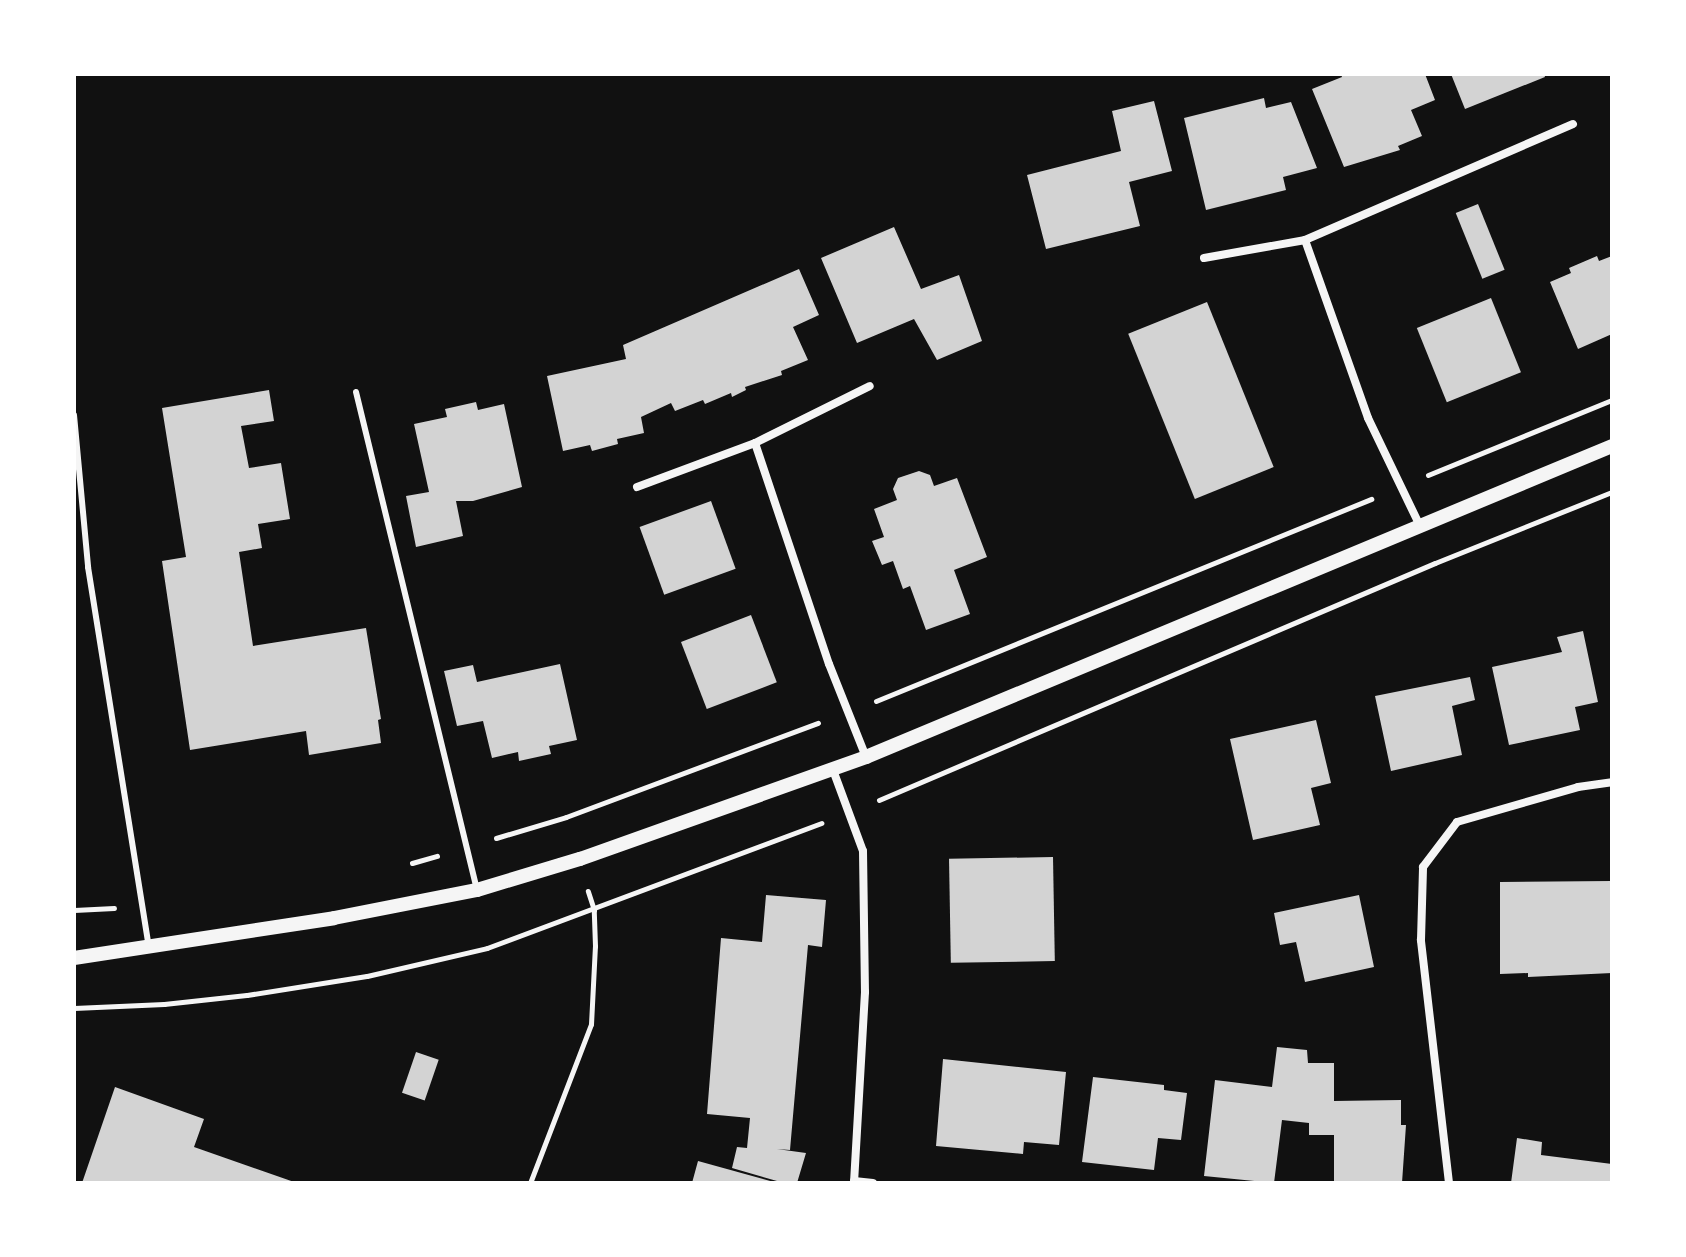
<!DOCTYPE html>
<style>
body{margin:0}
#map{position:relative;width:1686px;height:1257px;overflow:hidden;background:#111;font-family:"Times New Roman",serif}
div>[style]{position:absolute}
.building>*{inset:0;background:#d3d3d3;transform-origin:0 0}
.path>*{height:5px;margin:-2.5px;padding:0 2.5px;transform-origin:2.5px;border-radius:2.5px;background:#f5f5f5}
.service>*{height:6px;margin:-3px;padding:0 3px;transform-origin:3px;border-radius:3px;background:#f5f5f5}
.minor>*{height:8px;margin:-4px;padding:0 4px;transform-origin:4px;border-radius:4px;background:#f5f5f5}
.tertiary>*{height:14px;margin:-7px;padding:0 7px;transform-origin:7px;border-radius:7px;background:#f5f5f5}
span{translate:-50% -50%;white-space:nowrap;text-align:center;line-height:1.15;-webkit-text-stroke:8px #fff;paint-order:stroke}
.frame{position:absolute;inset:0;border:76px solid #fff;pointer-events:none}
</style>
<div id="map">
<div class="building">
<i style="clip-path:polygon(1341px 74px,1425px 74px,1435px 100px,1411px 110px,1422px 136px,1398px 146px,1400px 150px,1344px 167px,1312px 89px,1342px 77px)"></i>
<i style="clip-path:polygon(1451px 74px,1544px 74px,1545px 77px,1465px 109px)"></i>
<i style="clip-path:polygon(1264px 98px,1266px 108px,1291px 102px,1317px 168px,1283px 177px,1286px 190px,1206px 210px,1184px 118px)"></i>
<i style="clip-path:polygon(1154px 101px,1172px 171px,1129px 182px,1140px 226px,1046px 249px,1027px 175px,1121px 151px,1112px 111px)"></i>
<i style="left:1478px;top:204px;width:71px;height:24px;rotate:68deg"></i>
<i style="clip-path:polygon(894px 227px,921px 289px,959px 275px,982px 341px,937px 360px,914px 319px,857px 343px,821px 258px)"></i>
<i style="clip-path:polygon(1597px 256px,1599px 261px,1612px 256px,1612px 334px,1578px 349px,1550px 282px,1571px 273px,1569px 268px)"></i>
<i style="clip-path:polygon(799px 269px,819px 315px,793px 327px,808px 360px,781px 371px,782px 375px,745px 387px,746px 390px,732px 397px,731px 393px,705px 404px,703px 400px,675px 411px,671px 403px,641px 417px,644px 433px,617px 439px,618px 444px,592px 451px,590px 445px,563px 451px,547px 376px,626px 359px,623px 345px)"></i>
<i style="left:1491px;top:298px;width:80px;height:80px;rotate:68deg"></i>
<i style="left:1207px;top:302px;width:178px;height:85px;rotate:68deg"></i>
<i style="clip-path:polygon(269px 390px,274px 421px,241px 426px,249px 468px,281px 463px,290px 519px,258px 524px,262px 548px,239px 552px,253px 646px,366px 628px,381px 719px,378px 720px,381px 743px,309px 755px,306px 731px,190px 750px,162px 561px,186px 557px,162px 408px)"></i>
<i style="clip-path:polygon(476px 402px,478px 410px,504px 404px,522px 487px,473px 501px,456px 501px,463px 536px,416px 547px,406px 496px,429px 492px,414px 424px,447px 417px,445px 409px)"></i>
<i style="clip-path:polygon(919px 471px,930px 475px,934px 486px,957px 478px,987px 557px,954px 570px,970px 614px,926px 630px,910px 586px,903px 589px,893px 561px,882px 565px,872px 541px,884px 537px,874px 509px,897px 500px,893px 489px,898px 478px)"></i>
<i style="left:711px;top:501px;width:72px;height:76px;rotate:70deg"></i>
<i style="left:751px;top:615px;width:72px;height:75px;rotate:69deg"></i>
<i style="clip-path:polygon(1583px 631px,1598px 702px,1575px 707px,1580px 730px,1509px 745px,1492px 667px,1562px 652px,1557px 637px)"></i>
<i style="clip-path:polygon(560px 664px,577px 740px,549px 746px,551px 754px,519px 761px,518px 752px,492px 758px,483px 721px,457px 726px,444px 671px,473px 665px,477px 682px)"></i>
<i style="clip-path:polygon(1470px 677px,1475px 700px,1452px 706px,1462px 755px,1391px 771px,1375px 696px)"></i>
<i style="clip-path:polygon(1316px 720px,1331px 783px,1311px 788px,1320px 825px,1253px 840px,1230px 739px)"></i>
<i style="left:1053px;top:857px;width:104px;height:104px;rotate:89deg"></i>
<i style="clip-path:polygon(1612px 881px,1612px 973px,1528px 977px,1528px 973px,1500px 974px,1500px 882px)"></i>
<i style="clip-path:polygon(766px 895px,826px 900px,822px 947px,808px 945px,790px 1150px,777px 1149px,806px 1153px,797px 1183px,784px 1183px,732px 1168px,737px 1147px,747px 1148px,750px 1118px,707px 1114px,721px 938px,762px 942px)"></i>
<i style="clip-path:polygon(1359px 895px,1374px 967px,1305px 982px,1296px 942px,1280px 945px,1274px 913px)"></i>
<i style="clip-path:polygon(1277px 1047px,1307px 1050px,1308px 1063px,1334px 1063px,1334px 1101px,1401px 1100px,1401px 1125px,1406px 1125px,1402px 1183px,1334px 1183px,1334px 1135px,1309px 1135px,1309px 1123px,1282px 1120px,1274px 1183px,1204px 1176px,1215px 1080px,1272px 1087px)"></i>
<i style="left:416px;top:1052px;width:24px;height:43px;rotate:19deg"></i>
<i style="clip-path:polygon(943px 1059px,1066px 1072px,1059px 1145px,1024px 1142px,1023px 1154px,936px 1146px)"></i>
<i style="clip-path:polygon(1093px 1077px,1164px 1085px,1164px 1090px,1187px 1093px,1181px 1140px,1158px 1138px,1154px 1170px,1082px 1162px)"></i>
<i style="clip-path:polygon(115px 1087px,204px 1119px,194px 1147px,297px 1183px,82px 1183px)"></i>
<i style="clip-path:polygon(1517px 1138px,1542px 1142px,1541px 1155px,1612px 1164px,1612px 1183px,1511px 1183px)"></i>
<i style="clip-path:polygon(698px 1161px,774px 1182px,774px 1183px,692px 1183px)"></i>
</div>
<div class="path">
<i style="left:1428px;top:475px;width:199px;rotate:-22.2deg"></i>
<i style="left:876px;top:701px;width:535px;rotate:-22.2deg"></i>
<i style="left:879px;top:800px;width:604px;rotate:-23.09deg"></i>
<i style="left:1435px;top:563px;width:191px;rotate:-21.9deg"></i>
<i style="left:496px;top:838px;width:73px;rotate:-16.7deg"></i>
<i style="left:566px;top:817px;width:269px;rotate:-20.5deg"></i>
<i style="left:412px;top:863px;width:26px;rotate:-16deg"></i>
<i style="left:74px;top:910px;width:40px;rotate:-2.9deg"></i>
<i style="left:74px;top:1008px;width:90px;rotate:-2.5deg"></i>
<i style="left:164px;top:1004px;width:83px;rotate:-6.2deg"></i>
<i style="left:247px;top:995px;width:121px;rotate:-9deg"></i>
<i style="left:367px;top:976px;width:123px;rotate:-13.1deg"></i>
<i style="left:487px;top:948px;width:357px;rotate:-20.5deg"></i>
<i style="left:530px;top:1183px;width:170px;rotate:-69deg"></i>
<i style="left:591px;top:1024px;width:78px;rotate:-87.1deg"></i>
<i style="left:595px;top:946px;width:36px;rotate:-92deg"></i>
<i style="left:594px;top:910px;width:20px;rotate:-108deg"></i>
</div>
<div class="service">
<i style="left:356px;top:392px;width:512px;rotate:76.34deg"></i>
<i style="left:74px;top:415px;width:153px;rotate:84.7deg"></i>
<i style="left:88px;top:567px;width:385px;rotate:80.9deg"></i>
</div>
<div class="minor">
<i style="left:1305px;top:240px;width:189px;rotate:70.5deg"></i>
<i style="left:1368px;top:418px;width:120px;rotate:64.3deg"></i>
<i style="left:1204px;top:258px;width:103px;rotate:-10.1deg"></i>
<i style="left:1305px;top:240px;width:292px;rotate:-23.4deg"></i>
<i style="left:755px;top:443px;width:233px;rotate:71.5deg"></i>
<i style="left:829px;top:664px;width:100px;rotate:68.3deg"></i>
<i style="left:637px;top:487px;width:126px;rotate:-20.4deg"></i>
<i style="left:755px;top:443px;width:128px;rotate:-26.4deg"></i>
<i style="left:833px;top:770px;width:86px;rotate:69.7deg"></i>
<i style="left:863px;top:851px;width:141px;rotate:89.2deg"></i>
<i style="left:865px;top:992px;width:191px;rotate:93.3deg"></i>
<i style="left:854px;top:1181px;width:19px;rotate:6deg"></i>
<i style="left:1449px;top:1183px;width:245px;rotate:-96.6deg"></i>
<i style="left:1421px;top:940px;width:73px;rotate:-88.4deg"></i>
<i style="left:1423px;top:867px;width:56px;rotate:-52.9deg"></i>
<i style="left:1457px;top:822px;width:126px;rotate:-16.1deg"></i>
<i style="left:1578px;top:787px;width:34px;rotate:-8deg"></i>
</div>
<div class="tertiary">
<i style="left:74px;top:958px;width:263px;rotate:-8.7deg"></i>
<i style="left:334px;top:918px;width:146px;rotate:-11.1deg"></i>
<i style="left:477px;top:890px;width:108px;rotate:-16.8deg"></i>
<i style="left:580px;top:859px;width:304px;rotate:-19.6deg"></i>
<i style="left:866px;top:757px;width:808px;rotate:-22.63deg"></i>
</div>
<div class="frame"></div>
</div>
